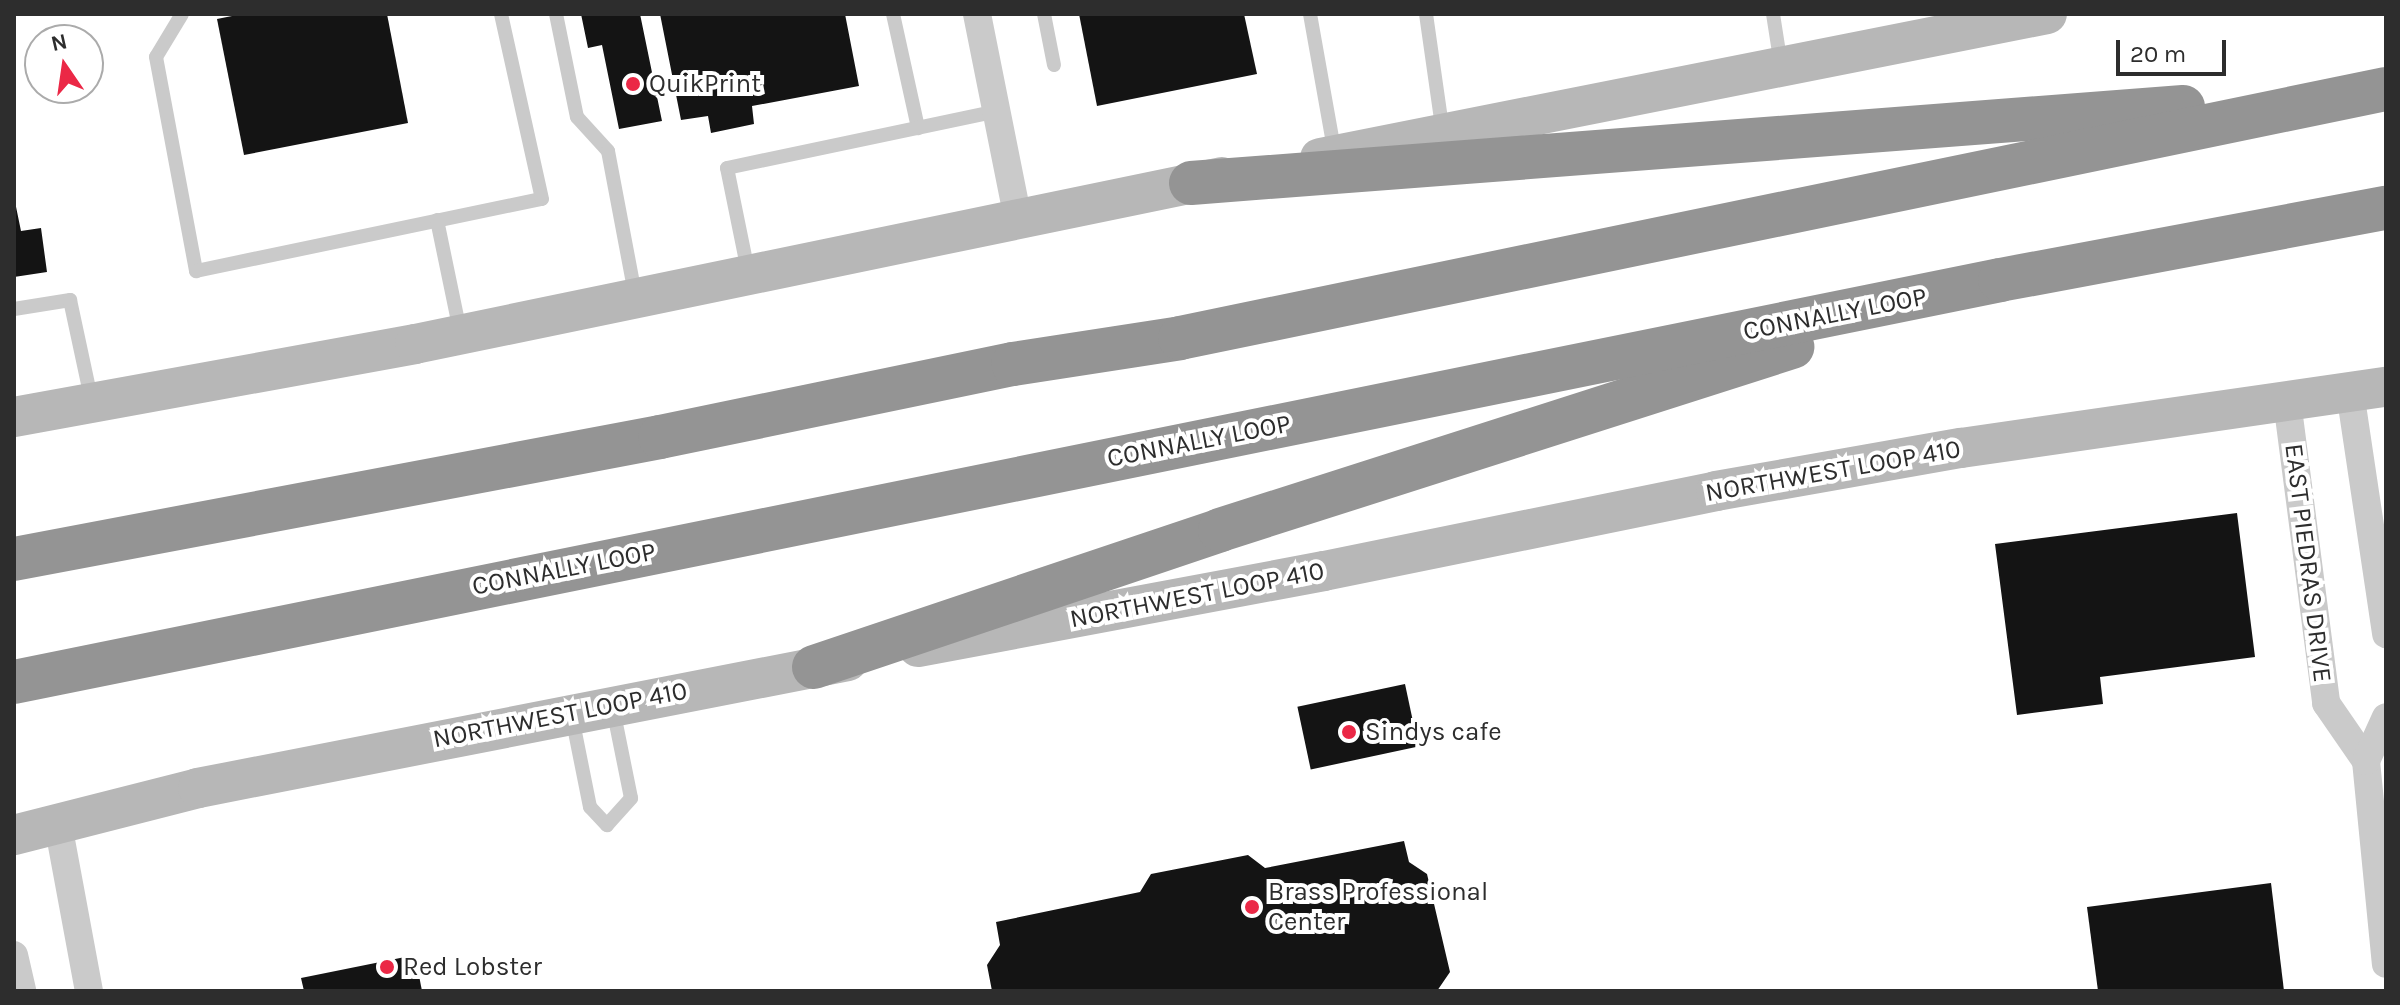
<!DOCTYPE html>
<style>
body{margin:0}
#map{position:relative;width:2400px;height:1005px;overflow:hidden;background:#fff;font-family:Karla,sans-serif}
div>[style]{position:absolute}
.building>*{inset:0;background:#141414;transform-origin:0 0}
.lane>*{height:14px;margin:-7px;padding:0 7px;transform-origin:7px;border-radius:7px;background:#cacaca}
.street>*{height:28px;margin:-14px;padding:0 14px;transform-origin:14px;border-radius:14px;background:#cacaca}
.secondary>*{height:40px;margin:-20px;padding:0 20px;transform-origin:20px;border-radius:20px;background:#b7b7b7}
.highway>*{height:44px;margin:-22px;padding:0 22px;transform-origin:22px;border-radius:22px;background:#949494}
.dots>*{width:22px;height:22px;translate:-50% -50%;box-sizing:border-box;border:4px solid #fff;border-radius:50%}
span{translate:-50% -50%;white-space:nowrap;text-align:center;line-height:1.15;-webkit-text-stroke:8px #fff;paint-order:stroke}
.poi-label{font-size:26px;color:#2d2d2d}
.left{translate:0 -50%;text-align:left}
.street-label{font-size:26px;color:#2d2d2d}
.frame{position:absolute;inset:0;border:16px solid #2d2d2d;pointer-events:none}
.north{position:absolute;left:24px;top:24px;width:80px;height:80px;box-sizing:border-box;background:#fff;border:2px solid #ababab;border-radius:50%;rotate:347deg;font-size:22px;font-weight:700;line-height:32px;text-align:center;color:#2d2d2d}
.north::after{content:'';display:block;margin:auto;width:28px;height:36px;background:#eb2846;clip-path:polygon(50% 0,100% 100%,50% 72%,0 100%)}
.scale{position:absolute;left:2116px;top:40px;width:110px;height:36px;box-sizing:border-box;border:4px solid #2d2d2d;border-top:0;padding-left:10px;font-size:24px;line-height:28px;white-space:nowrap;color:#2d2d2d;-webkit-text-stroke:6px #fff;paint-order:stroke}
</style>
<div id="map">
<div class="building">
<i style="clip-path:polygon(242px 14px,387px 14px,408px 123px,244px 155px,217px 19px)"></i>
<i style="clip-path:polygon(581px 14px,640px 14px,662px 121px,619px 129px,602px 45px,588px 48px)"></i>
<i style="clip-path:polygon(660px 14px,845px 14px,859px 86px,752px 106px,754px 124px,711px 133px,708px 116px,681px 120px)"></i>
<i style="clip-path:polygon(1079px 14px,1244px 14px,1257px 74px,1097px 106px)"></i>
<i style="clip-path:polygon(14px 197px,21px 231px,41px 228px,47px 272px,14px 277px)"></i>
<i style="clip-path:polygon(2237px 513px,2255px 657px,2100px 677px,2103px 704px,2017px 715px,1995px 544px)"></i>
<i style="left:1405px;top:684px;width:64px;height:110px;rotate:78deg"></i>
<i style="clip-path:polygon(1404px 841px,1409px 862px,1427px 874px,1450px 972px,1437px 991px,992px 991px,987px 965px,1000px 945px,996px 922px,1140px 892px,1151px 874px,1248px 855px,1265px 868px)"></i>
<i style="clip-path:polygon(2271px 883px,2284px 991px,2098px 991px,2087px 907px)"></i>
<i style="clip-path:polygon(415px 955px,422px 991px,304px 991px,301px 978px)"></i>
</div>
<div class="lane">
<i style="left:182px;top:14px;width:50px;rotate:121.2deg"></i>
<i style="left:156px;top:57px;width:218px;rotate:79.4deg"></i>
<i style="left:196px;top:271px;width:353px;rotate:-11.8deg"></i>
<i style="left:542px;top:199px;width:189px;rotate:-102.5deg"></i>
<i style="left:556px;top:14px;width:105px;rotate:78.5deg"></i>
<i style="left:577px;top:117px;width:46px;rotate:47.6deg"></i>
<i style="left:608px;top:151px;width:146px;rotate:79.3deg"></i>
<i style="left:893px;top:14px;width:117px;rotate:77.6deg"></i>
<i style="left:1044px;top:14px;width:52px;rotate:78.9deg"></i>
<i style="left:1310px;top:14px;width:142px;rotate:79.9deg"></i>
<i style="left:1426px;top:14px;width:120px;rotate:81.9deg"></i>
<i style="left:1773px;top:14px;width:52px;rotate:81.1deg"></i>
<i style="left:437px;top:220px;width:113px;rotate:78.3deg"></i>
<i style="left:748px;top:271px;width:105px;rotate:-101.5deg"></i>
<i style="left:727px;top:168px;width:276px;rotate:-11.9deg"></i>
<i style="left:14px;top:309px;width:57px;rotate:-9.1deg"></i>
<i style="left:70px;top:300px;width:100px;rotate:77.9deg"></i>
<i style="left:572px;top:717px;width:92px;rotate:78.7deg"></i>
<i style="left:590px;top:807px;width:25px;rotate:47deg"></i>
<i style="left:607px;top:825px;width:36px;rotate:-48deg"></i>
<i style="left:631px;top:798px;width:91px;rotate:-101.4deg"></i>
</div>
<div class="street">
<i style="left:977px;top:14px;width:209px;rotate:78.7deg"></i>
<i style="left:2350px;top:392px;width:245px;rotate:81.5deg"></i>
<i style="left:2287px;top:401px;width:305px;rotate:82.6deg"></i>
<i style="left:2326px;top:703px;width:70px;rotate:55.4deg"></i>
<i style="left:2366px;top:761px;width:204px;rotate:84.4deg"></i>
<i style="left:2366px;top:761px;width:48px;rotate:-65.6deg"></i>
<i style="left:58px;top:824px;width:170px;rotate:79.5deg"></i>
<i style="left:14px;top:955px;width:37px;rotate:77deg"></i>
</div>
<div class="secondary">
<i style="left:1320px;top:158px;width:741px;rotate:-11.2deg"></i>
<i style="left:14px;top:417px;width:408px;rotate:-10.3deg"></i>
<i style="left:415px;top:344px;width:824px;rotate:-11.69deg"></i>
<i style="left:918px;top:647px;width:413px;rotate:-10.6deg"></i>
<i style="left:1324px;top:571px;width:400px;rotate:-11.5deg"></i>
<i style="left:1716px;top:491px;width:249px;rotate:-10deg"></i>
<i style="left:1961px;top:448px;width:429px;rotate:-8.2deg"></i>
<i style="left:14px;top:835px;width:190px;rotate:-14.3deg"></i>
<i style="left:198px;top:788px;width:662px;rotate:-11.06deg"></i>
</div>
<div class="highway">
<i style="left:1191px;top:183px;width:995px;rotate:-4.38deg"></i>
<i style="left:14px;top:559px;width:657px;rotate:-10.69deg"></i>
<i style="left:660px;top:437px;width:360px;rotate:-11.7deg"></i>
<i style="left:1013px;top:364px;width:169px;rotate:-8.8deg"></i>
<i style="left:1180px;top:338px;width:1231px;rotate:-11.67deg"></i>
<i style="left:814px;top:667px;width:428px;rotate:-18.6deg"></i>
<i style="left:1220px;top:530px;width:601px;rotate:-17.74deg"></i>
<i style="left:14px;top:682px;width:2026px;rotate:-11.44deg"></i>
<i style="left:2000px;top:280px;width:393px;rotate:-10.6deg"></i>
</div>
<div class="dots">
<i style="left:633px;top:84px;background:#eb2846"></i>
<i style="left:1349px;top:732px;background:#eb2846"></i>
<i style="left:1252px;top:907px;background:#eb2846"></i>
<i style="left:387px;top:967px;background:#eb2846"></i>
</div>
<div class="poi-label">
<span class="left" style="left:649px;top:84px">QuikPrint</span>
<span class="left" style="left:1365px;top:732px">Sindys cafe</span>
<span class="left" style="left:1268px;top:907px">Brass Professional<br>Center</span>
<span class="left" style="left:403px;top:967px">Red Lobster</span>
</div>
<div class="street-label">
<span style="left:1835px;top:314px;rotate:-11deg">CONNALLY LOOP</span>
<span style="left:1199px;top:441px;rotate:-11deg">CONNALLY LOOP</span>
<span style="left:1833px;top:471px;rotate:-10deg">NORTHWEST LOOP 410</span>
<span style="left:2308px;top:563px;rotate:83deg">EAST PIEDRAS DRIVE</span>
<span style="left:564px;top:569px;rotate:-11deg">CONNALLY LOOP</span>
<span style="left:1197px;top:595px;rotate:-11deg">NORTHWEST LOOP 410</span>
<span style="left:560px;top:715px;rotate:-11deg">NORTHWEST LOOP 410</span>
</div>
<div class="frame"></div>
<div class="north">N</div>
<div class="scale">20 m</div>
</div>
